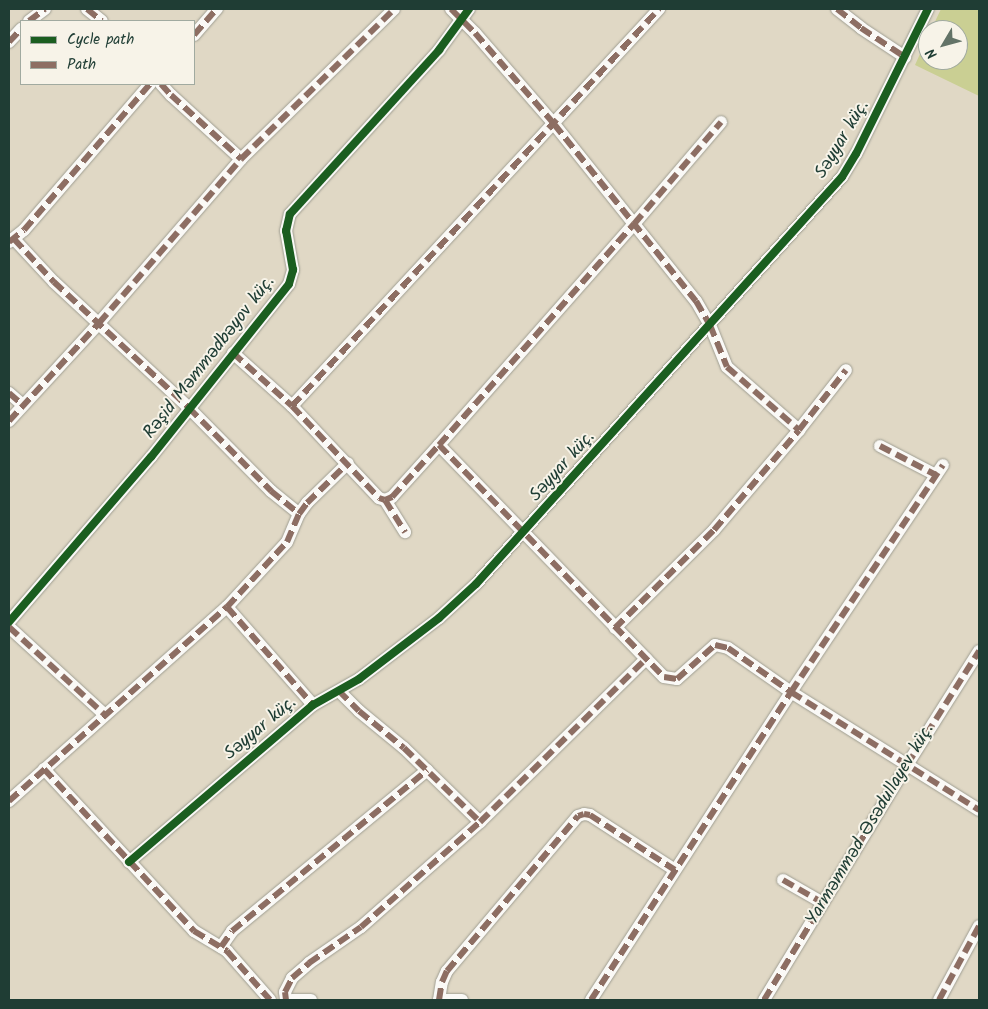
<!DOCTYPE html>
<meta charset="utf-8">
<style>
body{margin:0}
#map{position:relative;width:988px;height:1009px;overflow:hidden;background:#e0d8c5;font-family:Kalam,sans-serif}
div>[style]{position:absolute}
.green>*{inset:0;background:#cacf93}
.roads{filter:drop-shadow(0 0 1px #9f9e92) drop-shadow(0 0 1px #9f9e92)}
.minor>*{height:12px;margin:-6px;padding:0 6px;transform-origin:6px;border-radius:6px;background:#faf9f6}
.quiet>*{height:6px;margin-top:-3px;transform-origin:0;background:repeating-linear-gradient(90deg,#8d6e63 0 12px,transparent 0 18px)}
.cycleway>*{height:8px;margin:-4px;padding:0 4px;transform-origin:4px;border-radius:4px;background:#1b5e20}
span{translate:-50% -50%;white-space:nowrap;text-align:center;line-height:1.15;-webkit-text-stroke:4px #f7f3e8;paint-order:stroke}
.street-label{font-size:18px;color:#1f3d34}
.frame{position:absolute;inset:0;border:10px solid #1f3d34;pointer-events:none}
.legend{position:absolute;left:20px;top:20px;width:175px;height:65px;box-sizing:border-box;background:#f7f3e8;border:1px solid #a1aaa0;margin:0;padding:6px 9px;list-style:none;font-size:15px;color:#1f3d34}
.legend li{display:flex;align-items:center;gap:10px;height:25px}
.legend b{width:25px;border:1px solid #a1aaa0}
.north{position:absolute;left:918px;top:20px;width:50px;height:50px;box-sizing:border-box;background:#f7f3e8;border:1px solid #a1aaa0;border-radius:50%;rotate:233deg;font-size:14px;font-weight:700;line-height:20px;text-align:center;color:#1f3d34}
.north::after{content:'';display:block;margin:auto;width:18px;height:22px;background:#637367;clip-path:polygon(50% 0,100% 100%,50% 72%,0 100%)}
</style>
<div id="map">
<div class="green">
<i style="clip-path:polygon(941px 9px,979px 9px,979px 96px,915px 65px,928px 36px,928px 60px,958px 60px,958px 30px,931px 30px)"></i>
</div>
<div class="roads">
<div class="minor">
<i style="left:87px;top:9px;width:19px;rotate:39deg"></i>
<i style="left:451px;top:9px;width:34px;rotate:45deg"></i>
<i style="left:475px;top:33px;width:121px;rotate:49deg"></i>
<i style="left:554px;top:124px;width:227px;rotate:51.3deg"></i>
<i style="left:696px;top:301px;width:28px;rotate:60deg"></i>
<i style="left:710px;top:325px;width:45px;rotate:68deg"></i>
<i style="left:727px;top:367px;width:96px;rotate:41.2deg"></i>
<i style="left:837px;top:9px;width:31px;rotate:38deg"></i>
<i style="left:861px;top:28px;width:53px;rotate:33.4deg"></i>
<i style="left:29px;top:21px;width:20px;rotate:-37deg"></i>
<i style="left:194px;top:35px;width:35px;rotate:-49deg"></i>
<i style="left:9px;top:42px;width:18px;rotate:-47deg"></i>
<i style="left:161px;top:84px;width:15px;rotate:48deg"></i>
<i style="left:171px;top:95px;width:95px;rotate:42.4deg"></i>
<i style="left:14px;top:239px;width:59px;rotate:47.1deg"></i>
<i style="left:54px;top:282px;width:185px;rotate:43deg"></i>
<i style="left:189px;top:408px;width:117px;rotate:45.3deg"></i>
<i style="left:271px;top:491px;width:36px;rotate:39deg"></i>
<i style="left:9px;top:242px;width:19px;rotate:-39deg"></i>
<i style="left:24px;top:230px;width:193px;rotate:-49.2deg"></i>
<i style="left:233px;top:353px;width:79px;rotate:41.9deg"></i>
<i style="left:292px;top:406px;width:127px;rotate:46.6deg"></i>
<i style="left:379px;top:498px;width:6px;rotate:18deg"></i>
<i style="left:385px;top:500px;width:8px;rotate:-23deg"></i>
<i style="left:392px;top:497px;width:70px;rotate:-47.9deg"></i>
<i style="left:439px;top:445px;width:295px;rotate:-48.6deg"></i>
<i style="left:634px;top:224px;width:134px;rotate:-49.5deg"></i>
<i style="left:9px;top:393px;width:18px;rotate:41deg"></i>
<i style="left:292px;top:406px;width:541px;rotate:-47.25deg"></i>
<i style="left:9px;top:421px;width:133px;rotate:-47.4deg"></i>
<i style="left:99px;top:323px;width:217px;rotate:-49.1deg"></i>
<i style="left:241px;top:159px;width:214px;rotate:-44.4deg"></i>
<i style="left:439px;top:445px;width:323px;rotate:45.9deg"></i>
<i style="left:664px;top:677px;width:13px;rotate:9deg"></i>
<i style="left:677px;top:679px;width:51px;rotate:-41.8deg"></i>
<i style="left:715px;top:645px;width:13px;rotate:13deg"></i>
<i style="left:728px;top:648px;width:77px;rotate:34.9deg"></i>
<i style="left:791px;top:692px;width:222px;rotate:32.1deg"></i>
<i style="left:880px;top:446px;width:63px;rotate:27.4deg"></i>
<i style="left:385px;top:500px;width:38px;rotate:58deg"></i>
<i style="left:227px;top:607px;width:130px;rotate:48.7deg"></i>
<i style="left:9px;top:622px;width:218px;rotate:-49.3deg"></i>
<i style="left:151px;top:457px;width:221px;rotate:-51.4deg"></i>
<i style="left:289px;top:284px;width:15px;rotate:-74deg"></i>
<i style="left:293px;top:270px;width:40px;rotate:-100deg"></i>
<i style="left:286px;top:231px;width:17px;rotate:-77deg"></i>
<i style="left:290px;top:214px;width:222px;rotate:-47.7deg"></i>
<i style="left:439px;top:50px;width:51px;rotate:-53.8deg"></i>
<i style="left:9px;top:627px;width:129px;rotate:42.5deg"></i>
<i style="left:615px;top:628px;width:139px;rotate:-44.7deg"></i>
<i style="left:714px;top:530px;width:131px;rotate:-49.6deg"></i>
<i style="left:799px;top:430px;width:76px;rotate:-51.9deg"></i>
<i style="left:339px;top:691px;width:28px;rotate:45deg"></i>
<i style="left:359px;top:711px;width:58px;rotate:39.4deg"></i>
<i style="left:404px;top:748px;width:106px;rotate:44.2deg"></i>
<i style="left:44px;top:769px;width:221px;rotate:47.2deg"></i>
<i style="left:194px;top:931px;width:39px;rotate:31deg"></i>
<i style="left:227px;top:951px;width:65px;rotate:48.7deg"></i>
<i style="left:9px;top:801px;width:292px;rotate:-41.7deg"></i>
<i style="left:227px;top:607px;width:88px;rotate:-47.3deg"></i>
<i style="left:287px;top:542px;width:30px;rotate:-67deg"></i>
<i style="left:299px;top:514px;width:14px;rotate:-54deg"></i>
<i style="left:307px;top:503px;width:57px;rotate:-44.3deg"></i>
<i style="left:129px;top:862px;width:242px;rotate:-40.5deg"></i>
<i style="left:313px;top:705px;width:53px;rotate:-29.5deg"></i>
<i style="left:359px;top:679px;width:101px;rotate:-37.3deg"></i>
<i style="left:439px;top:618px;width:50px;rotate:-42.6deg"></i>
<i style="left:476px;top:584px;width:547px;rotate:-48.04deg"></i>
<i style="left:842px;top:177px;width:27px;rotate:-59deg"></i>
<i style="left:856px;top:154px;width:162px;rotate:-63.6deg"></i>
<i style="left:783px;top:880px;width:46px;rotate:29.9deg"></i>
<i style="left:221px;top:947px;width:19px;rotate:-55deg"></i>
<i style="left:232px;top:931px;width:253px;rotate:-39.5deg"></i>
<i style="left:286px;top:1000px;width:8px;rotate:-97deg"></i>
<i style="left:285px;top:992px;width:16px;rotate:-63deg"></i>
<i style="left:292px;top:978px;width:23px;rotate:-41deg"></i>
<i style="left:309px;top:963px;width:63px;rotate:-34.7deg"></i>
<i style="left:361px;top:927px;width:159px;rotate:-41.4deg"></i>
<i style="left:480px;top:822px;width:233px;rotate:-44.5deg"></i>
<i style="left:292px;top:1000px;width:19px"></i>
<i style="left:439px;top:1000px;width:18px;rotate:-81deg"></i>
<i style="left:442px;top:982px;width:12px;rotate:-66deg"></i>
<i style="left:447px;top:971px;width:203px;rotate:-49.8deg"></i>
<i style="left:578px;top:816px;width:6px;rotate:-18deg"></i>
<i style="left:584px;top:814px;width:6px;rotate:9deg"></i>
<i style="left:590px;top:815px;width:101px;rotate:32.9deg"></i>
<i style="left:439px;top:1000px;width:23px"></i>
<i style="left:591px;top:1000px;width:367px;rotate:-57deg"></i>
<i style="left:791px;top:692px;width:273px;rotate:-56.2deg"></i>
<i style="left:764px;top:1000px;width:275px;rotate:-58.7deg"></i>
<i style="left:907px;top:765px;width:135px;rotate:-57.7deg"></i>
<i style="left:939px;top:1000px;width:84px;rotate:-61.6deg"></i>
</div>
</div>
<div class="quiet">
<i style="left:87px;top:9px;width:19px;rotate:39deg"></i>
<i style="left:451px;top:9px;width:34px;rotate:45deg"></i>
<i style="left:475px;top:33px;width:121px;rotate:49deg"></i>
<i style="left:554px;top:124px;width:227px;rotate:51.3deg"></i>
<i style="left:696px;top:301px;width:28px;rotate:60deg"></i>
<i style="left:710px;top:325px;width:45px;rotate:68deg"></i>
<i style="left:727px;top:367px;width:96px;rotate:41.2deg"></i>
<i style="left:837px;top:9px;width:31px;rotate:38deg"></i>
<i style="left:861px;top:28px;width:53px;rotate:33.4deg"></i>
<i style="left:29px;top:21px;width:20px;rotate:-37deg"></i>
<i style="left:194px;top:35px;width:35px;rotate:-49deg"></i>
<i style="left:9px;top:42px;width:18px;rotate:-47deg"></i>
<i style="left:161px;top:84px;width:15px;rotate:48deg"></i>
<i style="left:171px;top:95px;width:95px;rotate:42.4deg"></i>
<i style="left:14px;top:239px;width:59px;rotate:47.1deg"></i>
<i style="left:54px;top:282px;width:185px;rotate:43deg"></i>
<i style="left:189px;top:408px;width:117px;rotate:45.3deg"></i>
<i style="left:271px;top:491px;width:36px;rotate:39deg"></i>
<i style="left:9px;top:242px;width:19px;rotate:-39deg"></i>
<i style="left:24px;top:230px;width:193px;rotate:-49.2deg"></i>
<i style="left:233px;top:353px;width:79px;rotate:41.9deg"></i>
<i style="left:292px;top:406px;width:127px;rotate:46.6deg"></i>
<i style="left:379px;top:498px;width:6px;rotate:18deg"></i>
<i style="left:385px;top:500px;width:8px;rotate:-23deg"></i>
<i style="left:392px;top:497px;width:70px;rotate:-47.9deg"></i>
<i style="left:439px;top:445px;width:295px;rotate:-48.6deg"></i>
<i style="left:634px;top:224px;width:134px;rotate:-49.5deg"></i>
<i style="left:9px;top:393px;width:18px;rotate:41deg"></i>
<i style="left:292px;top:406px;width:541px;rotate:-47.25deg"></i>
<i style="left:9px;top:421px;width:133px;rotate:-47.4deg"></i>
<i style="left:99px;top:323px;width:217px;rotate:-49.1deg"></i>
<i style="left:241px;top:159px;width:214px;rotate:-44.4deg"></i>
<i style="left:439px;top:445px;width:323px;rotate:45.9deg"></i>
<i style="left:664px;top:677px;width:13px;rotate:9deg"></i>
<i style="left:677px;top:679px;width:51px;rotate:-41.8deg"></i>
<i style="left:715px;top:645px;width:13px;rotate:13deg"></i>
<i style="left:728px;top:648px;width:77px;rotate:34.9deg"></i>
<i style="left:791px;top:692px;width:222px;rotate:32.1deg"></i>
<i style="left:880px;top:446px;width:63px;rotate:27.4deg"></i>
<i style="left:385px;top:500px;width:38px;rotate:58deg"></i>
<i style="left:227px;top:607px;width:130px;rotate:48.7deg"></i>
<i style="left:9px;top:627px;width:129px;rotate:42.5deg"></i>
<i style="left:615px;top:628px;width:139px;rotate:-44.7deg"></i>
<i style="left:714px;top:530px;width:131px;rotate:-49.6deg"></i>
<i style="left:799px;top:430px;width:76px;rotate:-51.9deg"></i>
<i style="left:339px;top:691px;width:28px;rotate:45deg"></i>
<i style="left:359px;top:711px;width:58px;rotate:39.4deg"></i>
<i style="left:404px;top:748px;width:106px;rotate:44.2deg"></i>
<i style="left:44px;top:769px;width:221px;rotate:47.2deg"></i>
<i style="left:194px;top:931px;width:39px;rotate:31deg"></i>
<i style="left:227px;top:951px;width:65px;rotate:48.7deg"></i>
<i style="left:9px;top:801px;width:292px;rotate:-41.7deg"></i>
<i style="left:227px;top:607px;width:88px;rotate:-47.3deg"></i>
<i style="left:287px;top:542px;width:30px;rotate:-67deg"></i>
<i style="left:299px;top:514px;width:14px;rotate:-54deg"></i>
<i style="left:307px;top:503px;width:57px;rotate:-44.3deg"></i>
<i style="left:783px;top:880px;width:46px;rotate:29.9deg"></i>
<i style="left:221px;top:947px;width:19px;rotate:-55deg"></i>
<i style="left:232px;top:931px;width:253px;rotate:-39.5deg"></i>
<i style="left:286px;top:1000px;width:8px;rotate:-97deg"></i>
<i style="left:285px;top:992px;width:16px;rotate:-63deg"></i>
<i style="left:292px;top:978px;width:23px;rotate:-41deg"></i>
<i style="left:309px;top:963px;width:63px;rotate:-34.7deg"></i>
<i style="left:361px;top:927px;width:159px;rotate:-41.4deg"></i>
<i style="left:480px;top:822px;width:233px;rotate:-44.5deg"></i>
<i style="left:439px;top:1000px;width:18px;rotate:-81deg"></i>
<i style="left:442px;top:982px;width:12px;rotate:-66deg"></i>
<i style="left:447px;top:971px;width:203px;rotate:-49.8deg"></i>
<i style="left:578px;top:816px;width:6px;rotate:-18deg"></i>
<i style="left:584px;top:814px;width:6px;rotate:9deg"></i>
<i style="left:590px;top:815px;width:101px;rotate:32.9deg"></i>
<i style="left:591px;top:1000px;width:367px;rotate:-57deg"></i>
<i style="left:791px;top:692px;width:273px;rotate:-56.2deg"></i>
<i style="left:764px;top:1000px;width:275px;rotate:-58.7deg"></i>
<i style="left:907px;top:765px;width:135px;rotate:-57.7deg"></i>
<i style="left:939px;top:1000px;width:84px;rotate:-61.6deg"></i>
</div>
<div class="cycleway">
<i style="left:9px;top:622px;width:218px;rotate:-49.3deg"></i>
<i style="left:151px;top:457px;width:221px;rotate:-51.4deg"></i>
<i style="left:289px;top:284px;width:15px;rotate:-74deg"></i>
<i style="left:293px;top:270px;width:40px;rotate:-100deg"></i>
<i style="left:286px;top:231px;width:17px;rotate:-77deg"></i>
<i style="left:290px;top:214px;width:222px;rotate:-47.7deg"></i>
<i style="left:439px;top:50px;width:51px;rotate:-53.8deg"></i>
<i style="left:129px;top:862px;width:242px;rotate:-40.5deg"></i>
<i style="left:313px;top:705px;width:53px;rotate:-29.5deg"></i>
<i style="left:359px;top:679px;width:101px;rotate:-37.3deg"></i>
<i style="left:439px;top:618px;width:50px;rotate:-42.6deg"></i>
<i style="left:476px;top:584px;width:547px;rotate:-48.04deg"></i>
<i style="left:842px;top:177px;width:27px;rotate:-59deg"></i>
<i style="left:856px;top:154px;width:162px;rotate:-63.6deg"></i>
</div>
<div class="street-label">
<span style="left:843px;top:140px;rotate:-59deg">Səyyar küç.</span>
<span style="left:210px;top:358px;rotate:-52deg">Rəşid Məmmədbəyov küç.</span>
<span style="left:563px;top:467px;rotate:-48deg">Səyyar küç.</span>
<span style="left:261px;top:729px;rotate:-40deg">Səyyar küç.</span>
<span style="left:871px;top:825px;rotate:-59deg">Yarməmməd Əsədullayev küç.</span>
</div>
<div class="frame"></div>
<ul class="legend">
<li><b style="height:6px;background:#1b5e20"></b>Cycle path</li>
<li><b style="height:6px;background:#8d6e63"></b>Path</li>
</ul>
<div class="north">N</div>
</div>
